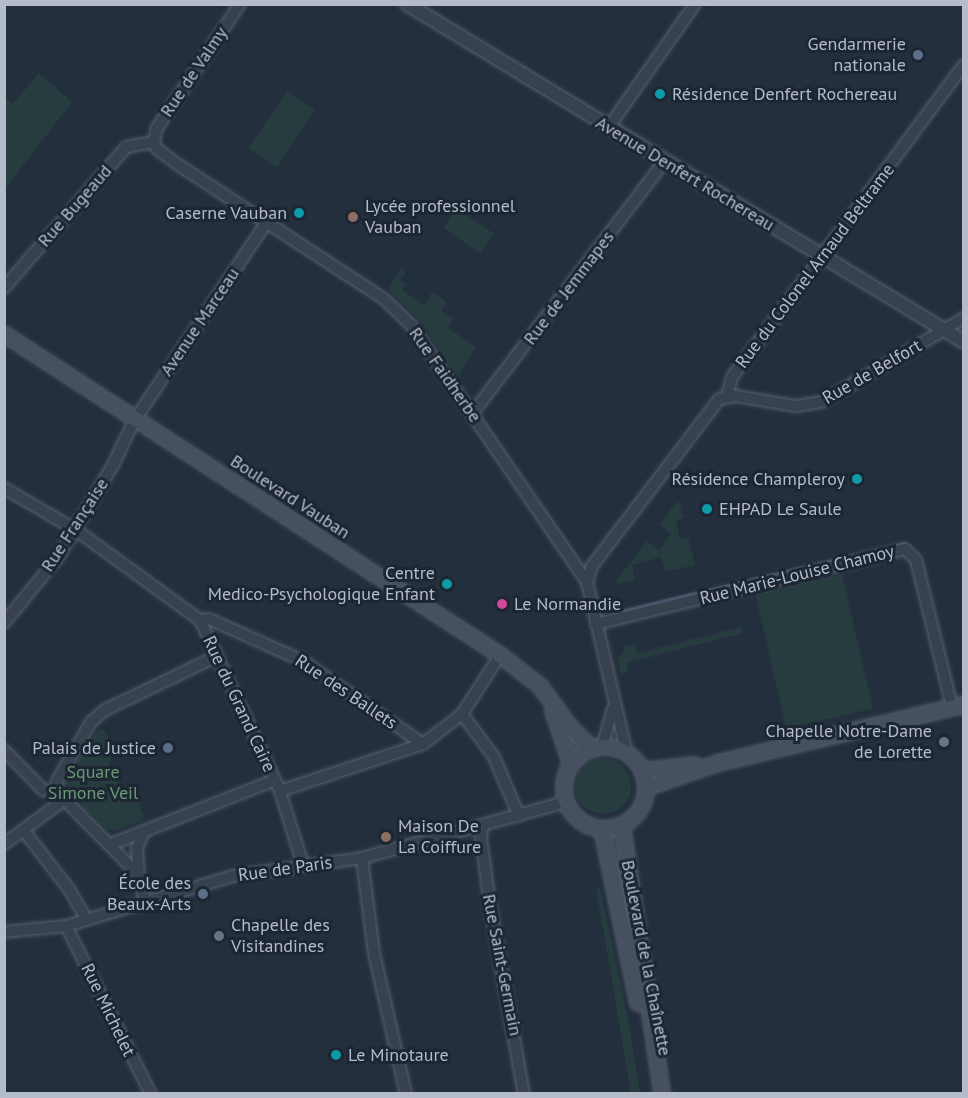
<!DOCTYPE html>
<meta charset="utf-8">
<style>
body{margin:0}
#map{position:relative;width:968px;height:1098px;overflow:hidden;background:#242f3e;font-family:"PT Sans",sans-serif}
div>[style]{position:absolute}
.green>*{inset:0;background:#263c3f;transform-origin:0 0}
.round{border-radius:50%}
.stream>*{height:3px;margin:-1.5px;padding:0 1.5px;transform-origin:1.5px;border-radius:1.5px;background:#394c67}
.roads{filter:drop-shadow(0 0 2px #565f6c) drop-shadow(0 0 2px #565f6c)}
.minor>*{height:10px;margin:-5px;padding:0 5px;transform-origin:5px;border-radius:5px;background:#38414e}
.tertiary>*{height:12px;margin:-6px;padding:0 6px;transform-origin:6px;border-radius:6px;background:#38414e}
.secondary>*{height:14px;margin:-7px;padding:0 7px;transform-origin:7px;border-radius:7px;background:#465061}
.secondary>.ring{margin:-7px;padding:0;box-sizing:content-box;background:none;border:14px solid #465061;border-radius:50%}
.dots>*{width:16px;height:16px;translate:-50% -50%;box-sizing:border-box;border:3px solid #1d2633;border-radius:50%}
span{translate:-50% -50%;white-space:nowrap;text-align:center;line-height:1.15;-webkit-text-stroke:6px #1d2633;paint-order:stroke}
.poi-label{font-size:18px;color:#b4bcc9}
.right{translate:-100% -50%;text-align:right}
.left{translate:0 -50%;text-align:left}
.street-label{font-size:18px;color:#b4bcc9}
.park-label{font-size:18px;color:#6b9a76}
.frame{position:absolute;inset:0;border:6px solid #b4bcc9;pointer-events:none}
</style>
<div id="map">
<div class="green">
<i style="clip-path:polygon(39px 73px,72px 102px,5px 189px,5px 97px,13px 104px)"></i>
<i style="left:287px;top:91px;width:34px;height:69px;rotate:34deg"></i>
<i style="left:457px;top:208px;width:45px;height:24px;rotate:35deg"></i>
<i style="clip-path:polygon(401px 268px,406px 272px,400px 280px,405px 284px,402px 290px,424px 305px,432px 292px,447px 302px,441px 311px,454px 318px,448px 328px,476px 347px,458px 377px,422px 323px,388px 289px)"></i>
<i style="clip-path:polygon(680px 502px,684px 518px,676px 520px,680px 539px,688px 538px,695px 565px,665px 572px,661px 557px,632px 565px,635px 580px,613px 585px,647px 541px,659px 550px,671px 534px,659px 525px,675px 504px)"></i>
<i style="left:842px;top:574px;width:138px;height:89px;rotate:77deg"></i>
<i style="clip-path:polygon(741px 627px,743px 633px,627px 663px,628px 672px,620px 674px,618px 658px,624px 652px,623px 647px,635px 644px,637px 653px)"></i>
<i style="clip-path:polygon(103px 729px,114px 748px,109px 765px,120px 790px,136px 796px,144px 816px,142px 821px,113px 831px,107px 830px,85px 809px,65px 783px,95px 732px)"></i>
<i class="round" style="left:575px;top:758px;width:56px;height:56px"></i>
<i style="clip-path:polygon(596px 888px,600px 888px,629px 1024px,640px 1093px,631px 1093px)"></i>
</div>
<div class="stream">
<i style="left:707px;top:590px;width:203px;rotate:-13.4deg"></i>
<i style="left:625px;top:610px;width:75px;rotate:-13.9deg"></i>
</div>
<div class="roads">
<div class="minor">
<i style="left:608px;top:128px;width:151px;rotate:-54.9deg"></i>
<i style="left:154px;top:142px;width:6px;rotate:72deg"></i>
<i style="left:156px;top:148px;width:26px;rotate:37deg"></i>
<i style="left:177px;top:164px;width:247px;rotate:33.1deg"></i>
<i style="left:384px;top:299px;width:37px;rotate:44deg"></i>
<i style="left:411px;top:325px;width:311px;rotate:55.6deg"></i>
<i style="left:587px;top:582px;width:177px;rotate:76.9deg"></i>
<i style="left:154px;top:142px;width:14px;rotate:-78deg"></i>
<i style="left:157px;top:128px;width:149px;rotate:-56.2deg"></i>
<i style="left:4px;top:288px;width:186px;rotate:-49.1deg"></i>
<i style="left:126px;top:147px;width:28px;rotate:-10deg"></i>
<i style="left:727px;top:396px;width:20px;rotate:-75deg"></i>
<i style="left:732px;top:377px;width:389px;rotate:-53.4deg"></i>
<i style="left:472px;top:414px;width:317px;rotate:-52.7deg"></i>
<i style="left:4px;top:488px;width:83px;rotate:30.3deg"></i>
<i style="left:76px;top:530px;width:153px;rotate:36deg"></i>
<i style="left:200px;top:620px;width:189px;rotate:64.9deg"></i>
<i style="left:280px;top:791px;width:77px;rotate:72.7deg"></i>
<i style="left:587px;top:582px;width:17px;rotate:-73deg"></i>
<i style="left:592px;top:566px;width:210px;rotate:-52.7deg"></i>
<i style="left:719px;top:399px;width:17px;rotate:-10deg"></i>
<i style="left:736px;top:396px;width:61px;rotate:9.5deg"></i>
<i style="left:796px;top:406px;width:26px;rotate:-9deg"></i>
<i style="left:822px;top:402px;width:165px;rotate:-30.6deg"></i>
<i style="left:200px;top:620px;width:9px;rotate:-6deg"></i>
<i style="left:209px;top:619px;width:103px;rotate:24.1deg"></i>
<i style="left:303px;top:661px;width:146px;rotate:34.7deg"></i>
<i style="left:4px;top:623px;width:87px;rotate:-50.6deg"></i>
<i style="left:59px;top:556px;width:106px;rotate:-59.3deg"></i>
<i style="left:113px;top:465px;width:49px;rotate:-64.5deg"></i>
<i style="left:134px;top:421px;width:238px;rotate:-56.3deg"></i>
<i style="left:596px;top:624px;width:318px;rotate:-13.6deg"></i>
<i style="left:905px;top:549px;width:16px;rotate:45deg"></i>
<i style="left:916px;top:560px;width:151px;rotate:76.2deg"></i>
<i style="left:462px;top:714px;width:54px;rotate:53.3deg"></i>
<i style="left:494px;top:757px;width:64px;rotate:67deg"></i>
<i style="left:602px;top:747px;width:40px;rotate:-74deg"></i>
<i style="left:4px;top:750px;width:56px;rotate:45.7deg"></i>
<i style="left:43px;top:790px;width:15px;rotate:11deg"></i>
<i style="left:280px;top:791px;width:151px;rotate:-18.2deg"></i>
<i style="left:423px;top:744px;width:49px;rotate:-37.6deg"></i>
<i style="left:462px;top:714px;width:70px;rotate:-57.2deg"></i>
<i style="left:483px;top:826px;width:11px;rotate:100deg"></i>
<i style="left:481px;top:837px;width:62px;rotate:82.5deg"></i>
<i style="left:489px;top:898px;width:199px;rotate:79.9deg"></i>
<i style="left:24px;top:831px;width:73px;rotate:52.2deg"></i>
<i style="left:69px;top:889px;width:34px;rotate:60deg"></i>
<i style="left:143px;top:833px;width:17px;rotate:111deg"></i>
<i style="left:137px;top:849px;width:31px;rotate:86deg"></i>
<i style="left:139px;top:880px;width:21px;rotate:73deg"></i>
<i style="left:4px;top:844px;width:74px;rotate:-36.3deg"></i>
<i style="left:109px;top:845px;width:178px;rotate:-21.4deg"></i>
<i style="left:362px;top:858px;width:96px;rotate:82.8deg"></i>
<i style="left:374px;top:953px;width:145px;rotate:77.2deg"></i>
<i style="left:139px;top:880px;width:18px;rotate:-124deg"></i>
<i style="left:129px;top:865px;width:101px;rotate:-134.6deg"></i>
<i style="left:58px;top:793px;width:12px;rotate:-95deg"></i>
<i style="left:57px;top:781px;width:68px;rotate:-60deg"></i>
<i style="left:91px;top:722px;width:18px;rotate:-41deg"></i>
<i style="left:105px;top:710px;width:124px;rotate:-25.7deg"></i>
<i style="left:66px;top:926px;width:188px;rotate:63.2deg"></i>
<i style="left:4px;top:932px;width:62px;rotate:-5.5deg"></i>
<i style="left:66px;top:926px;width:174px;rotate:-16.7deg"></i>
<i style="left:233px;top:876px;width:130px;rotate:-7.9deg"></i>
<i style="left:362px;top:858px;width:212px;rotate:-15.4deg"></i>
</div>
<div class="tertiary">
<i style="left:407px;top:4px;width:652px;rotate:31.25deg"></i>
</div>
<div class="secondary">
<i style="left:4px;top:334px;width:591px;rotate:32.91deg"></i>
<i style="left:500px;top:655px;width:51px;rotate:37.8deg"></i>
<i style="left:540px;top:686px;width:51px;rotate:53.8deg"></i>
<i style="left:570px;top:727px;width:32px;rotate:44deg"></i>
<i style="left:553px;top:711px;width:56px;rotate:71.2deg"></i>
<i class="ring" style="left:564px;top:747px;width:68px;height:68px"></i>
<i style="left:642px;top:771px;width:53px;rotate:-6.5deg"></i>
<i style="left:646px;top:788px;width:76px;rotate:-19.1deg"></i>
<i style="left:718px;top:763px;width:253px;rotate:-13.3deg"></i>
<i style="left:622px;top:825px;width:272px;rotate:81.5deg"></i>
<i style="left:602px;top:829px;width:178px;rotate:78.3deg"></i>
</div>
</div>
<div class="dots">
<i style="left:918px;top:55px;background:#5c6f8a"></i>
<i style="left:660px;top:94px;background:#0f9aa8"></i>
<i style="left:299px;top:213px;background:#0f9aa8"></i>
<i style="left:353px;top:217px;background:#8d6e63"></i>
<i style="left:857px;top:479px;background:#0f9aa8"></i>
<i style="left:707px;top:509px;background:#0f9aa8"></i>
<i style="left:447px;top:584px;background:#0f9aa8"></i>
<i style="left:502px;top:604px;background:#d1479c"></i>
<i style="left:944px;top:742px;background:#6b7280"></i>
<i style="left:168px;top:748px;background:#5c6f8a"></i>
<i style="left:386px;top:837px;background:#8d6e63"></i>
<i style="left:203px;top:894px;background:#5c6f8a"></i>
<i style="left:219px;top:936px;background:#6b7280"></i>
<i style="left:336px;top:1055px;background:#0f9aa8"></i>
</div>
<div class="poi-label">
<span class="right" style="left:906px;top:55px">Gendarmerie<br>nationale</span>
<span class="left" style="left:672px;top:94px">Résidence Denfert Rochereau</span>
<span class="left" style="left:365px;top:217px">Lycée professionnel<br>Vauban</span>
<span class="right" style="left:287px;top:213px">Caserne Vauban</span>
<span class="right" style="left:845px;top:479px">Résidence Champleroy</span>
<span class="left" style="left:719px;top:509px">EHPAD Le Saule</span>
<span class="right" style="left:435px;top:584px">Centre<br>Medico-Psychologique Enfant</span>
<span class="left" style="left:514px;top:604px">Le Normandie</span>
<span class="right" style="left:932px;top:742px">Chapelle Notre-Dame<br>de Lorette</span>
<span class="right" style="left:156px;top:748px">Palais de Justice</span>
<span class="left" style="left:398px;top:837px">Maison De<br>La Coiffure</span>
<span class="right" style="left:191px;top:894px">École des<br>Beaux-Arts</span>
<span class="left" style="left:231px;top:936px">Chapelle des<br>Visitandines</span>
<span class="left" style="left:348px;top:1055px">Le Minotaure</span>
</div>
<div class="street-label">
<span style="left:194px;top:72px;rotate:-56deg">Rue de Valmy</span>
<span style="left:685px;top:174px;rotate:31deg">Avenue Denfert Rochereau</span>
<span style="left:75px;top:206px;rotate:-49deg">Rue Bugeaud</span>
<span style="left:815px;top:266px;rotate:-53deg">Rue du Colonel Arnaud Beltrame</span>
<span style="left:569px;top:288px;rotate:-53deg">Rue de Jemmapes</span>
<span style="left:200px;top:322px;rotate:-56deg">Avenue Marceau</span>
<span style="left:872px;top:372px;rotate:-30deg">Rue de Belfort</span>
<span style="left:445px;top:375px;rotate:55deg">Rue Faidherbe</span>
<span style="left:290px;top:497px;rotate:33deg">Boulevard Vauban</span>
<span style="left:75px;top:525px;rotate:-57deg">Rue Française</span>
<span style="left:797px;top:575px;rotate:-14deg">Rue Marie-Louise Chamoy</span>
<span style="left:346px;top:692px;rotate:34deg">Rue des Ballets</span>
<span style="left:239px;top:704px;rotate:65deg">Rue du Grand Caire</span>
<span style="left:285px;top:869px;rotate:-8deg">Rue de Paris</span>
<span style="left:646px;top:958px;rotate:79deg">Boulevard de la Chaînette</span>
<span style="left:502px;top:965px;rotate:79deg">Rue Saint-Germain</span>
<span style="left:108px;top:1010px;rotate:64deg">Rue Michelet</span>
</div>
<div class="park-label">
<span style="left:93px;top:783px">Square<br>Simone Veil</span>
</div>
<div class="frame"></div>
</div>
